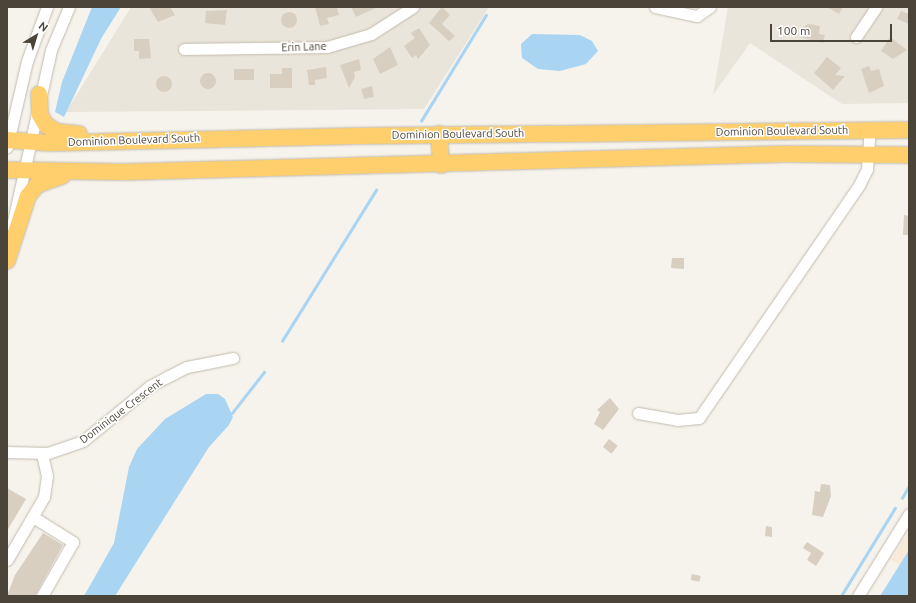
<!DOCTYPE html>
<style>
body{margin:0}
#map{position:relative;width:916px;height:603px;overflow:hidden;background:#f6f3ec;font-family:Ubuntu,sans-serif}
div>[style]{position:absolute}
.residential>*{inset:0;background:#eae5da}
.commercial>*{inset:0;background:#f7ead8}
.water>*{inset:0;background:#a9d4f2}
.stream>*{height:2.5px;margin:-1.25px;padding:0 1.25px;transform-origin:1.25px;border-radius:1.25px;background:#a9d4f2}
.building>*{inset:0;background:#d8cfc1;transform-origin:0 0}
.round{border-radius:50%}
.roads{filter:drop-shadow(0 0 1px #c2bbae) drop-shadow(0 0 1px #c2bbae)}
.minor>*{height:11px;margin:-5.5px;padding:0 5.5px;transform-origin:5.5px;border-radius:5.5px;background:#fff}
.highway>*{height:16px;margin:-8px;padding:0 8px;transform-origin:8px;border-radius:8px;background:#ffcf6e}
span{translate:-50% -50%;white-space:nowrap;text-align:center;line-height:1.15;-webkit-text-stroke:3px #fff;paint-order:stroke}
.street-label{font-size:11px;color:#4b4439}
.frame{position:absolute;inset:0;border:8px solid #4b4439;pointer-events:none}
.north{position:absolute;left:16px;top:16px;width:40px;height:40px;-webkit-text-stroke:3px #fff;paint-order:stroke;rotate:38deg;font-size:11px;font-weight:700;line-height:16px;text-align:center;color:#4b4439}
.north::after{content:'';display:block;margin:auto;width:14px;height:18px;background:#4b4439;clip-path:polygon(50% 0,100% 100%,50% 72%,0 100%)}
.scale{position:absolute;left:770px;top:24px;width:122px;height:18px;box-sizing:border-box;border:2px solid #4b4439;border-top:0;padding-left:5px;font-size:12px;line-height:14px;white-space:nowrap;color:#4b4439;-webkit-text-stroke:3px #fff;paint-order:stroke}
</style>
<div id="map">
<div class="residential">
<i style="clip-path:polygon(131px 7px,489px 7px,424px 109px,66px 112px)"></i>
<i style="clip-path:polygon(728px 7px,909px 7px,909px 103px,842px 104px,750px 43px,713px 95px)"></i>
</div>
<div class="commercial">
<i style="clip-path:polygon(909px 531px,909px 571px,891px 560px)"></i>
</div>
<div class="water">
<i style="clip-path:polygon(92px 7px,121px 7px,102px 37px,64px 117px,55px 112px,62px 82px)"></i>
<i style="clip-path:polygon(532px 34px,580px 35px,592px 41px,598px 51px,586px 64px,560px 71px,538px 69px,522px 58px,521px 44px)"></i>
<i style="clip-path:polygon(206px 394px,218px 394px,225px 399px,233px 417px,229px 425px,209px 447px,115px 596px,84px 596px,114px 543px,129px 467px,137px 449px,165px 419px)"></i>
<i style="clip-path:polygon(909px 550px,909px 596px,880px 596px)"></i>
</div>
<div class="stream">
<i style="left:421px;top:121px;width:124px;rotate:-58.5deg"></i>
<i style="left:282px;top:341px;width:178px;rotate:-58.1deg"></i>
<i style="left:232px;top:413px;width:52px;rotate:-52deg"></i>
<i style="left:902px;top:498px;width:14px;rotate:-60deg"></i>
<i style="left:841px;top:596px;width:103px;rotate:-58.5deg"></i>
</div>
<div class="building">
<i style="clip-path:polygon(149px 7px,170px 7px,175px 15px,158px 22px)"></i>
<i style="clip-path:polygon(315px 7px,337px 7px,339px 15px,327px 18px,329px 24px,320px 26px)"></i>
<i style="clip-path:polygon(351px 7px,378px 7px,356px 17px)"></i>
<i style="clip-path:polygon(442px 7px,450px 15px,442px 24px,455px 36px,449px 41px,429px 23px)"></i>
<i style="clip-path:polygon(827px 7px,843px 7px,839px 14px)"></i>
<i style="clip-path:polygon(227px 10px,225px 25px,205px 23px,206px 11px)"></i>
<i style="clip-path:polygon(901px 11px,909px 14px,909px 24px,897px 19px)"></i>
<i class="round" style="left:281px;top:12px;width:16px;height:16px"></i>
<i style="clip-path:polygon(808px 24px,820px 26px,819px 34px,825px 35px,823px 43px,799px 37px,800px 29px)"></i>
<i style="clip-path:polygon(419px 28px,430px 45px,418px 59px,416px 55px,412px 58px,404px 46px,415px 38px,411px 33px)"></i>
<i style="clip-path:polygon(890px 37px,907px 50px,893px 59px,881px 51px)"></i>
<i style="clip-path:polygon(134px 39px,149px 39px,151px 58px,139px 59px,139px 51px,134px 51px)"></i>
<i style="clip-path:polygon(390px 47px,398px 65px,380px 74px,373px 59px)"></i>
<i style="clip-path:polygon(827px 57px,841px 68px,835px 75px,845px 76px,833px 90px,814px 73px)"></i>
<i style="clip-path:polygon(359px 59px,361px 70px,354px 72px,355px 77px,349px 88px,340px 65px)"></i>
<i style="clip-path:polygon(869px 66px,871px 71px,879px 69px,884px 86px,869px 93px,861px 69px)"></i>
<i style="clip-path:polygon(326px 67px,327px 78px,315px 80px,315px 85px,309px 85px,307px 70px)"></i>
<i style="clip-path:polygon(282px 68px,292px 68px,292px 88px,270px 88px,270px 74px,282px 74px)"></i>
<i style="left:254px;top:69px;width:11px;height:20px;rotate:90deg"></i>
<i class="round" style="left:200px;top:73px;width:16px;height:16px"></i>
<i class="round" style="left:156px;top:76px;width:16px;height:16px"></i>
<i style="clip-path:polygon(372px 86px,374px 97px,364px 99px,361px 89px)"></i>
<i style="clip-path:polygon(904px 215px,909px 216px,909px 235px,903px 235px)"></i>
<i style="clip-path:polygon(672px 258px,684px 258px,684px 269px,671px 268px)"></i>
<i style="clip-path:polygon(610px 398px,619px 409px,603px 430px,594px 424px,600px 412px,597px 410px)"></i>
<i style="left:609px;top:439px;width:11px;height:10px;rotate:38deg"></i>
<i style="clip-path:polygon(821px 484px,830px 485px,831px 496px,823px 517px,812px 515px,815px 491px,820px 492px)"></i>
<i style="clip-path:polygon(7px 488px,26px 499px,7px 531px)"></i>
<i style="clip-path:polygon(766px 526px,772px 527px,772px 537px,765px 536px)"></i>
<i style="clip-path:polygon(43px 533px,63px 545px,35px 596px,7px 596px,15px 575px)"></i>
<i style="clip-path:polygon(807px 542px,824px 553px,816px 566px,807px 560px,811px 553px,803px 548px)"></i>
<i style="left:692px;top:574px;width:9px;height:6px;rotate:13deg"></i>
</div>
<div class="roads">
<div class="minor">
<i style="left:655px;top:7px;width:43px;rotate:12.1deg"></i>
<i style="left:697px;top:16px;width:16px;rotate:-35deg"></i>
<i style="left:856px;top:37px;width:36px;rotate:-56deg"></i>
<i style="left:184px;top:49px;width:143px;rotate:-0.8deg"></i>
<i style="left:327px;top:47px;width:46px;rotate:-16.5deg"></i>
<i style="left:371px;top:34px;width:50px;rotate:-32.7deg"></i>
<i style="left:7px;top:147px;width:88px;rotate:-76.9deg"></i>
<i style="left:27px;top:61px;width:58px;rotate:-69.7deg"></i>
<i style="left:12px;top:226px;width:180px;rotate:-77.5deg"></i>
<i style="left:51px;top:50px;width:47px;rotate:-67.3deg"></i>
<i style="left:638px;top:413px;width:40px;rotate:10deg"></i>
<i style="left:677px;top:420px;width:22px;rotate:-5deg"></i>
<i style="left:699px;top:418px;width:283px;rotate:-55.5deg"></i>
<i style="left:859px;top:185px;width:18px;rotate:-63deg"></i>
<i style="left:867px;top:169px;width:39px;rotate:-86deg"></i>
<i style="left:7px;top:452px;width:41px;rotate:1.4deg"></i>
<i style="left:48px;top:453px;width:37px;rotate:-19deg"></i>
<i style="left:83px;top:441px;width:87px;rotate:-39.4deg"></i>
<i style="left:150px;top:386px;width:21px;rotate:-28deg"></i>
<i style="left:169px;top:376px;width:20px;rotate:-27deg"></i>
<i style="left:187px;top:367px;width:47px;rotate:-11.1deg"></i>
<i style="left:33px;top:517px;width:47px;rotate:32deg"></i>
<i style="left:73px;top:542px;width:62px;rotate:119.9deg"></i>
<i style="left:7px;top:560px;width:73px;rotate:-59.6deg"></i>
<i style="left:44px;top:497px;width:21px;rotate:-82deg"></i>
<i style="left:47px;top:476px;width:23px;rotate:-103deg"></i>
<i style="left:858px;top:596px;width:97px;rotate:-58.1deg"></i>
</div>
<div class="highway">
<i style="left:39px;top:94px;width:21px;rotate:87deg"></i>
<i style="left:40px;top:115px;width:12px;rotate:59deg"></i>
<i style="left:46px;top:125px;width:13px;rotate:32deg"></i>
<i style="left:57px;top:132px;width:22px;rotate:5deg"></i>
<i style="left:439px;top:134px;width:31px;rotate:86deg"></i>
<i style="left:7px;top:140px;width:44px;rotate:3.9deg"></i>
<i style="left:51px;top:143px;width:305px;rotate:-1.3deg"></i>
<i style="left:356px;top:136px;width:553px;rotate:-0.62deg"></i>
<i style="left:7px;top:170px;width:116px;rotate:1deg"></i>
<i style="left:123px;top:172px;width:661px;rotate:-1.56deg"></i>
<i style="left:784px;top:154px;width:125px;rotate:0.5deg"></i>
<i style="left:7px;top:261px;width:68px;rotate:-72.1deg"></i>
<i style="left:28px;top:196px;width:14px;rotate:-51deg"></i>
<i style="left:37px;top:185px;width:27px;rotate:-20deg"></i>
</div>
</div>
<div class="street-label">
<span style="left:304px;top:47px;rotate:-2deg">Erin Lane</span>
<span style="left:782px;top:131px;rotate:-1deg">Dominion Boulevard South</span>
<span style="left:458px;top:134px;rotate:-1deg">Dominion Boulevard South</span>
<span style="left:134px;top:140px;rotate:-2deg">Dominion Boulevard South</span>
<span style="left:121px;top:411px;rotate:-37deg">Dominique Crescent</span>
</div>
<div class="frame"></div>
<div class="north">N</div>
<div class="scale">100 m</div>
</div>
